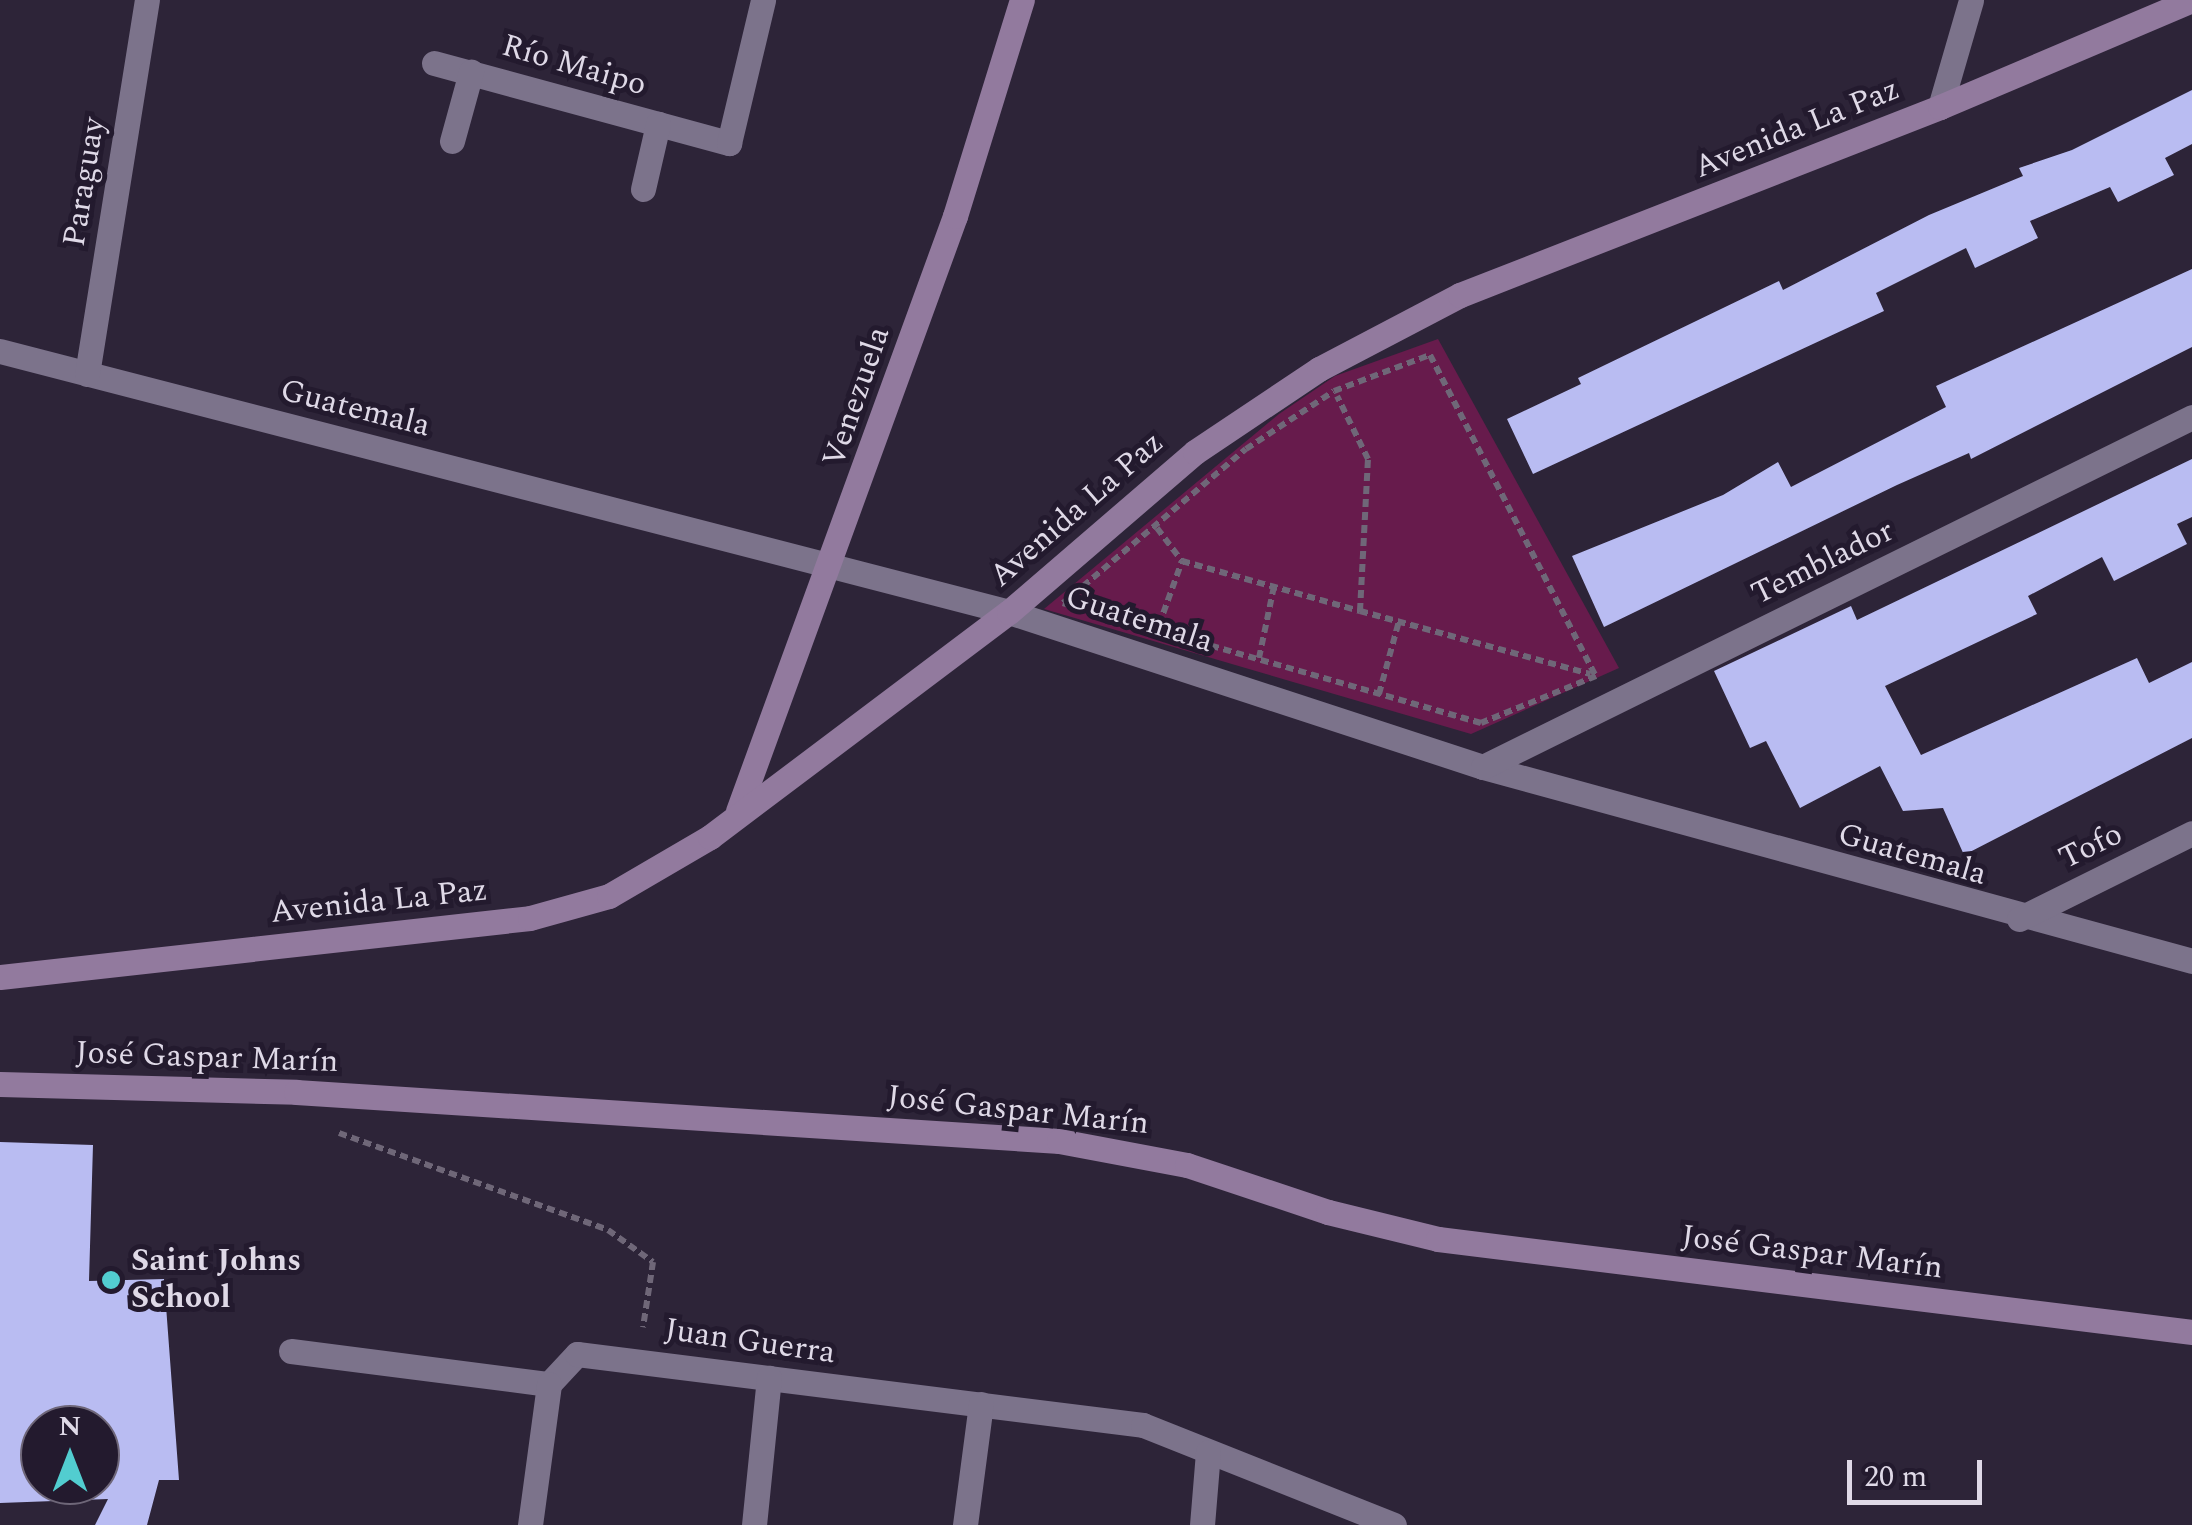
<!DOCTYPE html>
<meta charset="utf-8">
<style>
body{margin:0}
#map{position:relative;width:2192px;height:1525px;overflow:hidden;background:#2d2438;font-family:Spectral,serif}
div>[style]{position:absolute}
.green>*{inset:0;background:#671b4c}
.building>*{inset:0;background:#b9bcf2}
.path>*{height:6px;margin-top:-3px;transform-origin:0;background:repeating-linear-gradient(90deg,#6f6778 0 8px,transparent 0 13px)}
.street>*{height:25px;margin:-12.5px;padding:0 12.5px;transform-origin:12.5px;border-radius:12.5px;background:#7c738b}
.secondary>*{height:25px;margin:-12.5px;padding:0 12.5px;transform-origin:12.5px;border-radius:12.5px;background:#927a9e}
.dots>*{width:28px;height:28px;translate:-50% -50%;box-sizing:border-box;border:5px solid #231a2e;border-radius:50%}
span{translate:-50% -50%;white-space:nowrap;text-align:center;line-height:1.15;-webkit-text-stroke:10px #231a2e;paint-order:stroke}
.street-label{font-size:32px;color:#dfd9e7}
.poi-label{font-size:32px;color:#dfd9e7;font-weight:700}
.left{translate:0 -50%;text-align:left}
.north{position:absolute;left:20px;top:1405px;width:100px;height:100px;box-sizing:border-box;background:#231a2e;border:2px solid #6e6678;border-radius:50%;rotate:0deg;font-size:28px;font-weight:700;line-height:40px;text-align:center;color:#dfd9e7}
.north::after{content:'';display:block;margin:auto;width:35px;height:45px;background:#52cdd0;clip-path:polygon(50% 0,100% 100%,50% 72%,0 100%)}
.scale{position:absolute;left:1847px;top:1460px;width:135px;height:45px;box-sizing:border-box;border:5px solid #dfd9e7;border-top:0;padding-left:12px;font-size:30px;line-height:35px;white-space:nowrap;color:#dfd9e7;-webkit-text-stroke:8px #231a2e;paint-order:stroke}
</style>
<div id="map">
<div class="green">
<i style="clip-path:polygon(1438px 339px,1619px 668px,1471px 734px,1044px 609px,1279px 414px,1335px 376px)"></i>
</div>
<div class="building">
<i style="clip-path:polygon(2192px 90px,2192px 144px,2165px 158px,2174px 175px,2118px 202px,2110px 187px,2030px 221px,2038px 238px,1975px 268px,1966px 248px,1876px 293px,1884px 311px,1533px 474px,1507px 419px,1581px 384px,1578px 378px,1779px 281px,1783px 290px,1929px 215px,2023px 176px,2019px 168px,2072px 150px)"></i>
<i style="clip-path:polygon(2192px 269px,2192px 347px,1971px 459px,1969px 453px,1897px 485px,1604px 627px,1572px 556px,1723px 495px,1778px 462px,1791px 487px,1946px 407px,1936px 386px)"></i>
<i style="clip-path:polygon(2192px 459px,2192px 517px,2177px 524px,2187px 544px,2114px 581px,2102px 557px,2028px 596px,2037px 614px,1885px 686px,1921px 755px,2137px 658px,2149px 683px,2192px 662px,2192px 738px,1964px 855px,1943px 808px,1903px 811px,1880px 766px,1800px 808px,1766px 741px,1750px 748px,1714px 671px,1851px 606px,1857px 620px)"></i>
<i style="clip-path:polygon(evenodd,0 1142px,93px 1145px,89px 1281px,164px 1279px,179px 1480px,159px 1480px,147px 1525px,95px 1525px,108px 1499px,0 1503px,0 1142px,40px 1425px,100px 1425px,100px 1485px,40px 1485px,40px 1425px)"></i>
</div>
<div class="path">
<i style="left:1430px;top:355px;width:361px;rotate:62.7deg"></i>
<i style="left:1596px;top:676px;width:124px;rotate:157.8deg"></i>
<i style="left:1481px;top:723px;width:435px;rotate:-164deg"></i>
<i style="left:1063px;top:603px;width:239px;rotate:-40.1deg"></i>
<i style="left:1246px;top:449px;width:105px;rotate:-33.4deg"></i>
<i style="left:1334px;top:391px;width:103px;rotate:-20.6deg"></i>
<i style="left:1157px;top:528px;width:41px;rotate:52.9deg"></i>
<i style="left:1182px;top:561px;width:185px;rotate:15.7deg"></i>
<i style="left:1360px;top:611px;width:152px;rotate:-87deg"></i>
<i style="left:1368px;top:459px;width:70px;rotate:-116.2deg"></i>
<i style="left:1360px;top:611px;width:239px;rotate:15.3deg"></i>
<i style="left:1159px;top:625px;width:68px;rotate:-70.2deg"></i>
<i style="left:1259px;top:658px;width:74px;rotate:-78.2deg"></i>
<i style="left:1379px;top:694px;width:76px;rotate:-74.7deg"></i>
<i style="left:339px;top:1133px;width:286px;rotate:19.8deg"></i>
<i style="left:608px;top:1230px;width:55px;rotate:35.4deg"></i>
<i style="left:653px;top:1262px;width:66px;rotate:98.7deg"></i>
</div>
<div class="street">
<i style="left:434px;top:63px;width:306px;rotate:15.2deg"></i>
<i style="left:729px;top:143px;width:147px;rotate:-76.6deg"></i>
<i style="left:1940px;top:107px;width:111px;rotate:-73.8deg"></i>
<i style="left:452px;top:141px;width:72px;rotate:-74.6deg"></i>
<i style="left:643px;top:189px;width:67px;rotate:-77deg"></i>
<i style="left:0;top:351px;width:1042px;rotate:14.5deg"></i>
<i style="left:1009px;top:612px;width:499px;rotate:18.1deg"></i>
<i style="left:1483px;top:767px;width:735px;rotate:15.3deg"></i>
<i style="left:87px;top:374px;width:379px;rotate:-80.9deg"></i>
<i style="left:1483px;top:767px;width:791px;rotate:-26.27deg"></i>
<i style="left:2019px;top:919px;width:193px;rotate:-26.4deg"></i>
<i style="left:291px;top:1351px;width:260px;rotate:7.3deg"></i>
<i style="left:549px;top:1384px;width:41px;rotate:-47deg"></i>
<i style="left:577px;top:1354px;width:570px;rotate:7.15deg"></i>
<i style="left:1143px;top:1425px;width:270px;rotate:21.7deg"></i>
<i style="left:530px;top:1525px;width:142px;rotate:-82.3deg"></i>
<i style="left:754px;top:1525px;width:148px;rotate:-84.2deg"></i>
<i style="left:965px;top:1525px;width:122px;rotate:-82.5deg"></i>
<i style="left:1202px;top:1525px;width:73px;rotate:-85.3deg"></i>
</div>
<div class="secondary">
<i style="left:738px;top:811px;width:633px;rotate:-69.96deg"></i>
<i style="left:955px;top:216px;width:226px;rotate:-72.8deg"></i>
<i style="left:0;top:977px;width:533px;rotate:-6.35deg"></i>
<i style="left:530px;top:918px;width:82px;rotate:-15.6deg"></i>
<i style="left:609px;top:896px;width:117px;rotate:-30.3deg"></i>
<i style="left:710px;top:837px;width:374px;rotate:-37deg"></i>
<i style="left:1009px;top:612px;width:245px;rotate:-40.7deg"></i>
<i style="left:1195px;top:452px;width:149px;rotate:-33.8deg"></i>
<i style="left:1319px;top:369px;width:159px;rotate:-27.7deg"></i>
<i style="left:1460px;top:295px;width:516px;rotate:-21.39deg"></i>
<i style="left:1940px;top:107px;width:274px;rotate:-23deg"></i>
<i style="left:0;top:1084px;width:296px;rotate:1.5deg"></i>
<i style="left:296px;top:1092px;width:765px;rotate:3.67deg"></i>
<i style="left:1059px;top:1141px;width:130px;rotate:10.6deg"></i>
<i style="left:1187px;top:1165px;width:149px;rotate:18.4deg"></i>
<i style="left:1328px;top:1212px;width:113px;rotate:13.8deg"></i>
<i style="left:1438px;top:1239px;width:760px;rotate:7.03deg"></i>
</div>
<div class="dots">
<i style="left:111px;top:1280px;background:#52cdd0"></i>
</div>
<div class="street-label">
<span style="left:574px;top:66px;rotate:16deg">Río Maipo</span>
<span style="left:1797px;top:129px;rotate:-22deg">Avenida La Paz</span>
<span style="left:85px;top:182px;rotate:-81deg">Paraguay</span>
<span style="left:857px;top:397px;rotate:-71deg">Venezuela</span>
<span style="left:355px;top:409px;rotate:14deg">Guatemala</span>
<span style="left:1077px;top:510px;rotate:-41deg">Avenida La Paz</span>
<span style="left:1823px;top:563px;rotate:-26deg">Temblador</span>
<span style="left:1139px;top:620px;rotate:18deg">Guatemala</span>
<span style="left:2091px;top:847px;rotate:-26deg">Tofo</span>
<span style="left:1912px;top:855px;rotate:16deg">Guatemala</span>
<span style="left:379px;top:902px;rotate:-6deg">Avenida La Paz</span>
<span style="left:207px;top:1058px;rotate:2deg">José Gaspar Marín</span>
<span style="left:1018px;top:1111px;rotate:6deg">José Gaspar Marín</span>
<span style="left:1812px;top:1253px;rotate:7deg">José Gaspar Marín</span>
<span style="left:750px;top:1342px;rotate:8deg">Juan Guerra</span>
</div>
<div class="poi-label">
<span class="left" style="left:131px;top:1280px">Saint Johns<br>School</span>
</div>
<div class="north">N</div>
<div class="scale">20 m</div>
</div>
